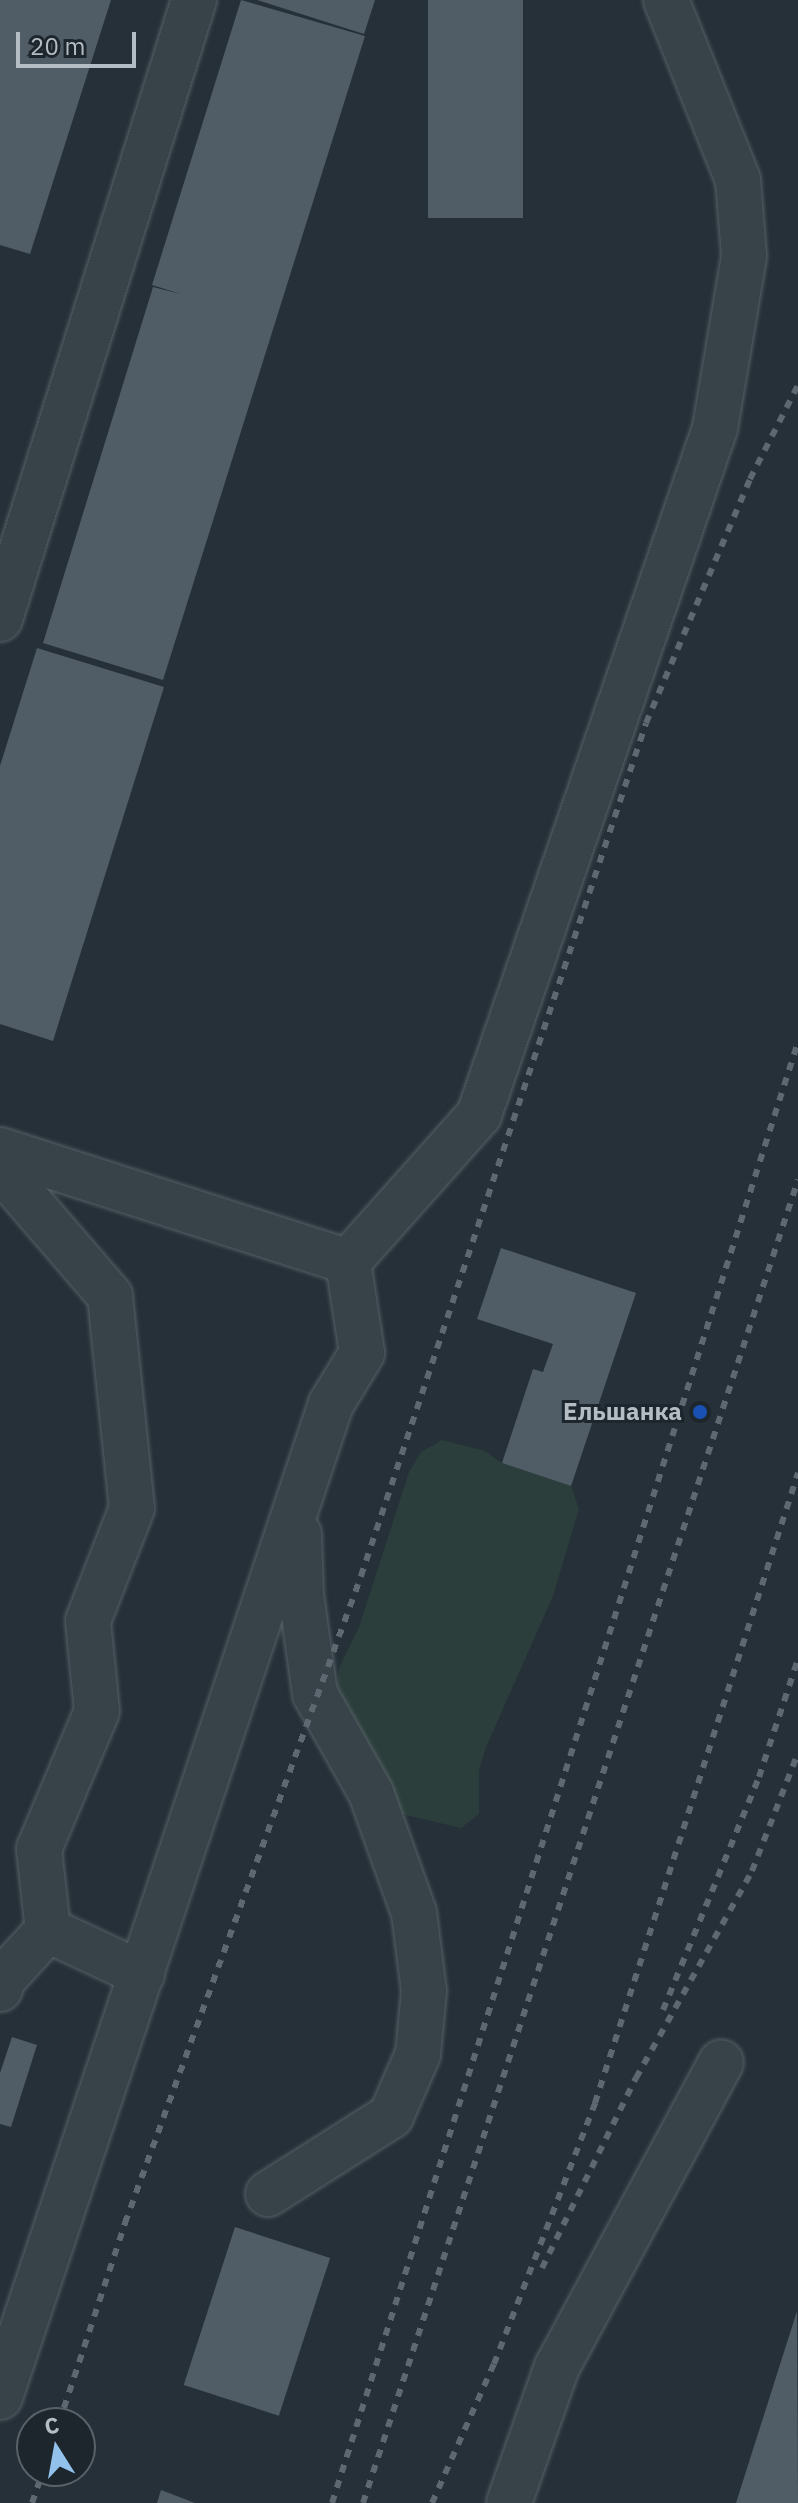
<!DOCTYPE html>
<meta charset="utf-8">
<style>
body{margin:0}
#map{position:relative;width:798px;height:2503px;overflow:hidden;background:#253038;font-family:"IBM Plex Sans",sans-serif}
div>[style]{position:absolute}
.green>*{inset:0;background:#2b3e3b}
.building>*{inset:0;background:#515d66;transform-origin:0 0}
.roads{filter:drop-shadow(0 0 2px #566066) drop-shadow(0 0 2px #566066)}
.minor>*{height:44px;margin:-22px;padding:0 22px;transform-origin:22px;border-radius:22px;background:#384249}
.rail>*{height:6px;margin-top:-3px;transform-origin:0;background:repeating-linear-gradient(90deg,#5d6871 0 8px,transparent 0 16px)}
.dots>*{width:22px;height:22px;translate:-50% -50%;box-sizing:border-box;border:4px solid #1e262d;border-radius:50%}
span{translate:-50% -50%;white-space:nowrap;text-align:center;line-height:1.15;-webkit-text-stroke:6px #1e262d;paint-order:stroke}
.poi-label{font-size:24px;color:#b4bdc4;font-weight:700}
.right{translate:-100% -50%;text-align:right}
.north{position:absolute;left:16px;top:2407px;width:80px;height:80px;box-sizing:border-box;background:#1e262d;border:2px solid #5a6269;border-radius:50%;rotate:349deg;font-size:22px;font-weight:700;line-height:32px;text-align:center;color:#b4bdc4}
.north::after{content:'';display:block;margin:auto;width:28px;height:36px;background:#92c2eb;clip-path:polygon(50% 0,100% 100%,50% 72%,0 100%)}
.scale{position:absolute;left:16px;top:32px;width:120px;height:36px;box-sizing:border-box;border:4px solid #b4bdc4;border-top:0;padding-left:10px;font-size:24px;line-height:28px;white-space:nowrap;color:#b4bdc4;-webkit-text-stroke:6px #1e262d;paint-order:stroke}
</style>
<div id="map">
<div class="green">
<i style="clip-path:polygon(442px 1440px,485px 1451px,502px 1463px,571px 1486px,579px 1509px,553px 1596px,486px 1747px,479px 1770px,479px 1814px,461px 1828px,393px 1812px,337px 1690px,339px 1668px,359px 1627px,409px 1472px,421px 1452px)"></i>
</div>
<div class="building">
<i style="clip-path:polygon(0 0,111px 0,30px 254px,0 245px)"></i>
<i style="clip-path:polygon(241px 0,365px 36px,163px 680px,43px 643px,153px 287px,181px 294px,152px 285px)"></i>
<i style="clip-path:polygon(257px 0,375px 0,364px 34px)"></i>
<i style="left:428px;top:0;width:95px;height:218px"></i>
<i style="clip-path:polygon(37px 648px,164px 687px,53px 1041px,0 1024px,0 766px)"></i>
<i style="clip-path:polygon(501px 1248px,636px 1293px,571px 1486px,502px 1463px,533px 1369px,543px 1372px,553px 1344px,477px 1319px)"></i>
<i style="clip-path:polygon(12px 2037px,37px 2045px,11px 2127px,0 2124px,0 2073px)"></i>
<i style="left:235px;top:2227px;width:100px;height:166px;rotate:18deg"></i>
<i style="clip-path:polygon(797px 2311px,798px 2503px,736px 2503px)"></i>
<i style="clip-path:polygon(161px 2490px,195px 2503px,157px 2503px)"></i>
</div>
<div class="roads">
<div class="minor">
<i style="left:0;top:619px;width:649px;rotate:-72.6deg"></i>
<i style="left:0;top:1150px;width:366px;rotate:17.8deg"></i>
<i style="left:0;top:1168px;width:169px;rotate:49.3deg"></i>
<i style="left:110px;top:1296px;width:213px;rotate:84.1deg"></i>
<i style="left:132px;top:1508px;width:121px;rotate:111.3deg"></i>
<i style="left:88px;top:1621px;width:90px;rotate:84.3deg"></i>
<i style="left:97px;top:1711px;width:150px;rotate:112.8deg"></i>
<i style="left:39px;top:1849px;width:81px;rotate:83.7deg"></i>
<i style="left:48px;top:1930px;width:104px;rotate:25.1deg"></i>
<i style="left:0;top:1989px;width:9px;rotate:-77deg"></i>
<i style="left:2px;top:1980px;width:68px;rotate:-47.4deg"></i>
<i style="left:268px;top:2194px;width:146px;rotate:-32.4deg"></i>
<i style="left:391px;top:2116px;width:68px;rotate:-66.5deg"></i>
<i style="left:418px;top:2054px;width:63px;rotate:-84.6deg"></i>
<i style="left:424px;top:1991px;width:79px;rotate:-97.3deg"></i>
<i style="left:414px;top:1913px;width:127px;rotate:-109.7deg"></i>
<i style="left:371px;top:1793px;width:114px;rotate:-119.5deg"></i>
<i style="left:315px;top:1694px;width:101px;rotate:-98deg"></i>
<i style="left:301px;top:1594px;width:60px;rotate:-91.9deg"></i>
<i style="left:0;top:2397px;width:1047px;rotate:-71.57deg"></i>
<i style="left:331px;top:1404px;width:60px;rotate:-58.7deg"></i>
<i style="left:362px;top:1353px;width:92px;rotate:-98.7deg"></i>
<i style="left:348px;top:1262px;width:197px;rotate:-48.3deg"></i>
<i style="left:479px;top:1115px;width:726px;rotate:-71.04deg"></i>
<i style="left:715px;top:428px;width:174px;rotate:-80.4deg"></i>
<i style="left:744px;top:256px;width:76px;rotate:-94.5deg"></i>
<i style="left:738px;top:180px;width:194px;rotate:-111.8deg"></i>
<i style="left:509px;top:2503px;width:144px;rotate:-70.6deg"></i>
<i style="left:557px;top:2367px;width:346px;rotate:-61.7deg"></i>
</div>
</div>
<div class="rail">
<i style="left:663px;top:2010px;width:252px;rotate:-67.6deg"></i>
<i style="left:759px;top:1777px;width:124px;rotate:-71.7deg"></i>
<i style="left:542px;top:2268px;width:212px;rotate:-63.7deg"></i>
<i style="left:636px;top:2078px;width:237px;rotate:-60.7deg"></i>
<i style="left:752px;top:1871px;width:127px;rotate:-68.7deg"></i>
<i style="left:59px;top:2423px;width:211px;rotate:-71.7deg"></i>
<i style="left:125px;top:2223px;width:689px;rotate:-69.96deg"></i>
<i style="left:361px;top:1576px;width:899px;rotate:-71.52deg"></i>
<i style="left:646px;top:723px;width:265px;rotate:-66.9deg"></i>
<i style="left:750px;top:479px;width:106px;rotate:-62.9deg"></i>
<i style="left:32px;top:2503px;width:34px;rotate:-71deg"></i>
<i style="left:332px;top:2503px;width:1534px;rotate:-72.31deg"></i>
<i style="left:363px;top:2503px;width:1393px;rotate:-71.8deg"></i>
<i style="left:432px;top:2503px;width:152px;rotate:-66deg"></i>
<i style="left:494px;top:2364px;width:280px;rotate:-68.8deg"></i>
<i style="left:595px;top:2103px;width:662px;rotate:-72.14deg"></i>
</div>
<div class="dots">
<i style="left:700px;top:1412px;background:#1a4fb4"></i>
</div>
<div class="poi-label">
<span class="right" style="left:682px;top:1412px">Ельшанка</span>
</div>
<div class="north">С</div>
<div class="scale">20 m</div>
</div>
